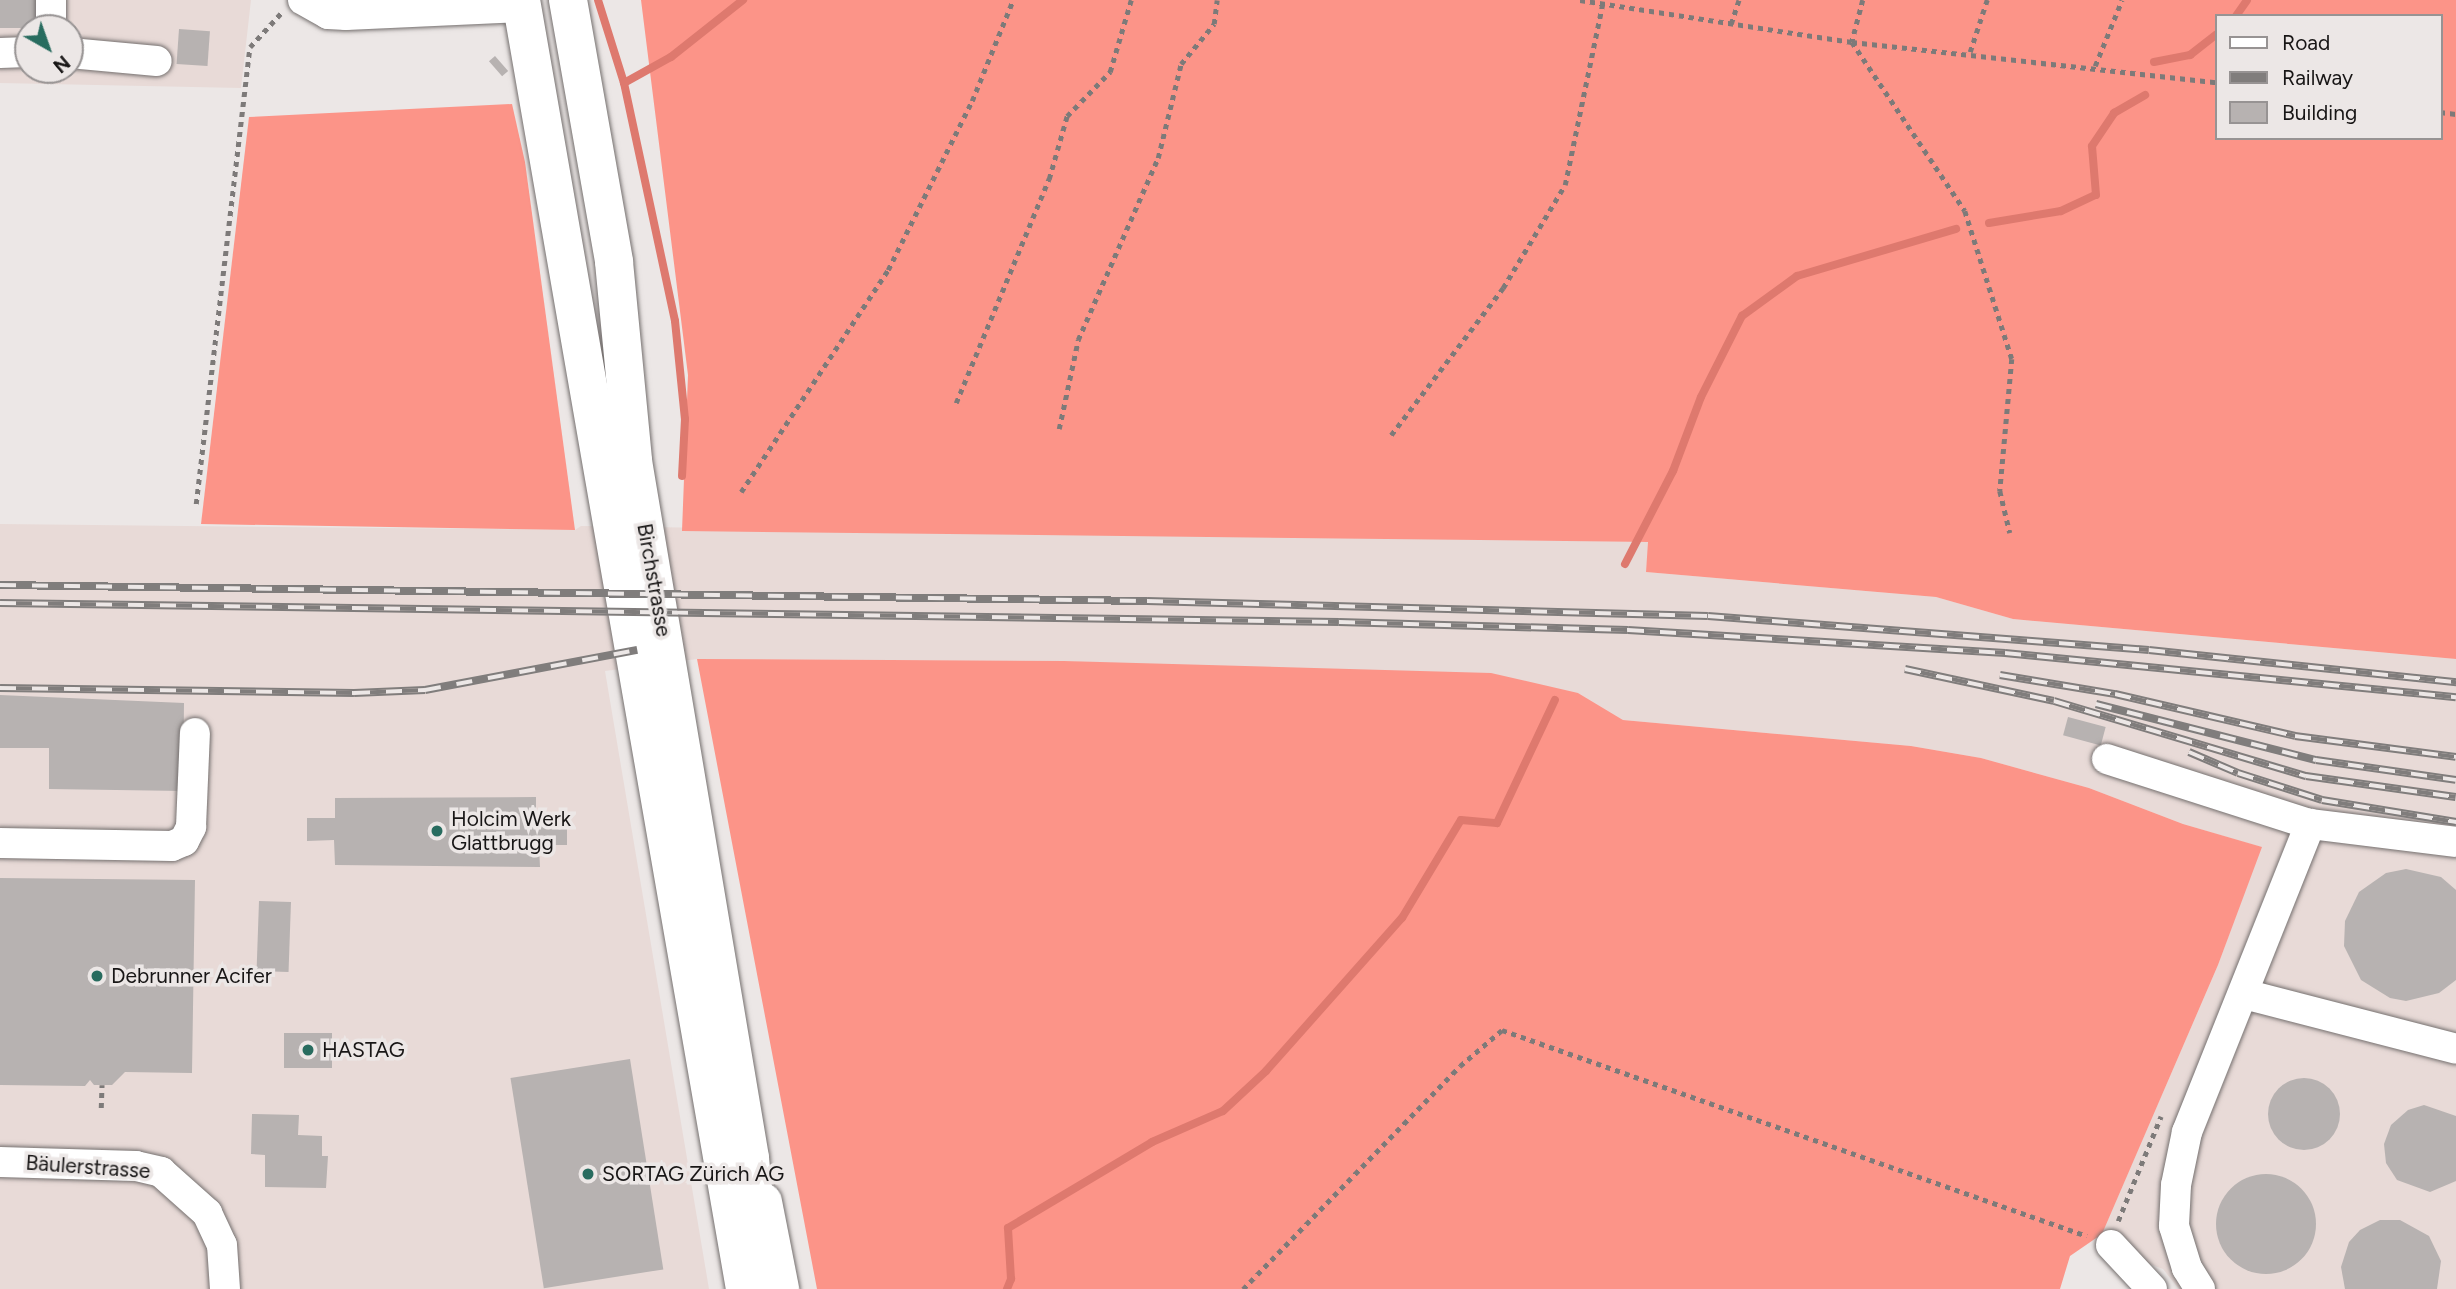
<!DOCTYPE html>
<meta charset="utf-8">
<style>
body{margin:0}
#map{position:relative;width:2456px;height:1289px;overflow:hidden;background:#ece7e6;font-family:Figtree,sans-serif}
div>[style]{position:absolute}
.built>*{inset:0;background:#e8dad7}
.forest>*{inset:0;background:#fc9488}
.stream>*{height:8px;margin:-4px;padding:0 4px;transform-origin:4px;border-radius:4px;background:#de796e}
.building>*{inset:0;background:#b7b2b1;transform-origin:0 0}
.round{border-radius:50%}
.path>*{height:4.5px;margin-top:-2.25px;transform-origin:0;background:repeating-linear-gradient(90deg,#7d7a79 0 5px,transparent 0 10px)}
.roads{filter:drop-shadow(0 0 2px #75706f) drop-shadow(0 0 2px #75706f)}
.minor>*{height:30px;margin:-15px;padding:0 15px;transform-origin:15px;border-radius:15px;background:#fff}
.major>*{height:38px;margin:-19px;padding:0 19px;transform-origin:19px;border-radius:19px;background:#fff}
.rail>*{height:8px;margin-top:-4px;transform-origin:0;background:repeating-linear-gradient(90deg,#ece7e6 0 16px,#807d7c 0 32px);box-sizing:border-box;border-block:2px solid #807d7c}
.dots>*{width:19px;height:19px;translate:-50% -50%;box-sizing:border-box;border:4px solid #ece7e6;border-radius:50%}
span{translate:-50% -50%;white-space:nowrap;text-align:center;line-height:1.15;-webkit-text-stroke:7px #ece7e6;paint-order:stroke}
.street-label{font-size:21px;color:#181616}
.poi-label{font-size:21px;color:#181616}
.left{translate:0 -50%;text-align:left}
.legend{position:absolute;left:2215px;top:14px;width:228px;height:126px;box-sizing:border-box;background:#ece7e6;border:2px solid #979393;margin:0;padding:9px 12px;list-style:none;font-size:21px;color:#181616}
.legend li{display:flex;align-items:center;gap:14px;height:35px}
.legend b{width:35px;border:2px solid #979393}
.north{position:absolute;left:14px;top:14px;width:70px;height:70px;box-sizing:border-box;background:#ece7e6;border:2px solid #979393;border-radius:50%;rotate:140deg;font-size:19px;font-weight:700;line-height:28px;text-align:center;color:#181616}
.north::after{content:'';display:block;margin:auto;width:24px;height:32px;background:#286c5f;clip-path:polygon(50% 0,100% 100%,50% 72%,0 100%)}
</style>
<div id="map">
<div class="built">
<i style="clip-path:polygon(evenodd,0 0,251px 0,241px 88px,0 83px,0 0,28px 28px,70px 28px,70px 70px,28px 70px,28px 28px)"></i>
<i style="clip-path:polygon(0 524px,575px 530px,581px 526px,1649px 542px,1646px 572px,1936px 597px,2013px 619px,2456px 659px,2456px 1289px,2179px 1289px,2163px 1269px,2097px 1245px,2218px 965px,2261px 847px,2183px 824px,2089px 788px,1981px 758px,1911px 746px,1623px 720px,1578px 693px,1064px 661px,697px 659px,605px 671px,709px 1289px,0 1289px)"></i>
</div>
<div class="forest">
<i style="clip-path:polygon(evenodd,641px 0,2456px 0,2456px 659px,2013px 619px,1936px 597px,1646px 572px,1648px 542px,682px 531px,688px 375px,641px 0,2216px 16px,2440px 16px,2440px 138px,2216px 138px,2216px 16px)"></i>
<i style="clip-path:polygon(512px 104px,525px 162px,575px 530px,201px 524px,249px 117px)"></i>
<i style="clip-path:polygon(697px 659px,1064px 661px,1491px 673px,1578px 693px,1623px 720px,1911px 746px,1981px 758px,2089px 788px,2183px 824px,2262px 847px,2218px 965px,2102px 1234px,2070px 1256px,2060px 1289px,817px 1289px)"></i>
</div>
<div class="stream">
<i style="left:598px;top:0;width:87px;rotate:72.6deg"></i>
<i style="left:624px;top:83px;width:243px;rotate:77.9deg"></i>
<i style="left:675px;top:321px;width:99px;rotate:84.2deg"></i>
<i style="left:685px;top:419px;width:57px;rotate:93deg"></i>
<i style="left:2236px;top:16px;width:19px;rotate:-55deg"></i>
<i style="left:2154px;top:62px;width:37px;rotate:-11deg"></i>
<i style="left:2190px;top:55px;width:33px;rotate:-38deg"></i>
<i style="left:624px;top:83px;width:54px;rotate:-29deg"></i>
<i style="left:671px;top:57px;width:92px;rotate:-38.4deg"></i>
<i style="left:1989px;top:223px;width:73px;rotate:-9.5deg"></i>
<i style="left:2061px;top:211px;width:38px;rotate:-25deg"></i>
<i style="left:2096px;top:195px;width:49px;rotate:-94.7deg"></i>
<i style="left:2092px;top:146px;width:40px;rotate:-56deg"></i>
<i style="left:2114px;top:113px;width:36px;rotate:-30deg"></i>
<i style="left:1625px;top:564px;width:105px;rotate:-62.7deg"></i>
<i style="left:1673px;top:471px;width:79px;rotate:-69.3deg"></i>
<i style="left:1701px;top:397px;width:91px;rotate:-63.2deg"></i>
<i style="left:1742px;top:316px;width:68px;rotate:-36deg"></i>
<i style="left:1797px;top:276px;width:166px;rotate:-16.5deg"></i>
<i style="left:1007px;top:1289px;width:11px;rotate:-68deg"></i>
<i style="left:1011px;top:1279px;width:51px;rotate:-93.4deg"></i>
<i style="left:1008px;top:1228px;width:168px;rotate:-30.8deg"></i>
<i style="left:1152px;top:1142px;width:77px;rotate:-23.6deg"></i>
<i style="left:1223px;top:1111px;width:59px;rotate:-42.9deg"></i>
<i style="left:1266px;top:1071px;width:205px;rotate:-48.4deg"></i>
<i style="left:1402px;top:918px;width:114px;rotate:-59deg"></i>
<i style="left:1461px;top:820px;width:36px;rotate:5deg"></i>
<i style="left:1497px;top:823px;width:136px;rotate:-64.8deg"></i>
</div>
<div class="building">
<i style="left:0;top:0;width:36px;height:28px"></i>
<i style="left:179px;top:29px;width:31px;height:35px;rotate:4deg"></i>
<i style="left:495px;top:56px;width:20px;height:8px;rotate:49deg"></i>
<i style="clip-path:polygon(0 695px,184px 703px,183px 791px,49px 789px,49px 748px,0 748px)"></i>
<i style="left:2068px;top:717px;width:39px;height:19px;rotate:15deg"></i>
<i style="clip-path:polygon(536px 797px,536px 822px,567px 822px,567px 845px,539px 845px,540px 867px,335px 865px,334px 840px,307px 841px,307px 818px,335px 818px,335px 798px)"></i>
<i style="clip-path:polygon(2406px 869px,2441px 877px,2456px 890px,2456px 980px,2439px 993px,2406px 1001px,2390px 998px,2361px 980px,2344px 946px,2345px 921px,2359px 892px,2386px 873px)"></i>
<i style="clip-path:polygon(0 878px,195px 880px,192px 1073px,125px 1072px,112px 1085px,94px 1085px,90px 1080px,85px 1086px,0 1085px)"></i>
<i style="left:259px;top:901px;width:32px;height:70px;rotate:2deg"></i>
<i style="left:284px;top:1033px;width:48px;height:35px"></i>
<i style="left:630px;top:1059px;width:213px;height:121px;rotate:81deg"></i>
<i class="round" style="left:2268px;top:1078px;width:72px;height:72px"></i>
<i style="clip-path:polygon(2424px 1105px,2456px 1116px,2456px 1181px,2430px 1192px,2397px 1180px,2386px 1163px,2384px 1144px,2391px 1125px,2408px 1110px)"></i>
<i style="clip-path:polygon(252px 1114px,299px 1115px,298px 1135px,322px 1136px,322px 1156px,328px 1156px,326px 1188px,265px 1187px,265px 1155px,251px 1154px)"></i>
<i class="round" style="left:2216px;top:1174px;width:100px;height:100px"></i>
<i style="clip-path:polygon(2380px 1220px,2400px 1220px,2429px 1236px,2441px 1261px,2437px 1289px,2345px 1289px,2341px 1267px,2349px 1242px,2360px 1230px)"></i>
</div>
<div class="path">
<i style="left:1580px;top:0;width:275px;rotate:8.8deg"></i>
<i style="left:1852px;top:42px;width:366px;rotate:6.3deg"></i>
<i style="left:1863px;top:0;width:43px;rotate:104.7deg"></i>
<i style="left:1852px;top:42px;width:203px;rotate:56.2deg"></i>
<i style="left:1965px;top:211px;width:155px;rotate:72.4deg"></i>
<i style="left:2012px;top:359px;width:133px;rotate:95.2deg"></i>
<i style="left:2000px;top:491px;width:43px;rotate:76.6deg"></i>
<i style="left:1731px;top:24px;width:25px;rotate:-72deg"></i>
<i style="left:1970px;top:52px;width:55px;rotate:-71.9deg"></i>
<i style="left:2095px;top:66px;width:71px;rotate:-67.8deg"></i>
<i style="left:2440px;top:112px;width:16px;rotate:7deg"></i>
<i style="left:956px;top:403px;width:243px;rotate:-67.5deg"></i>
<i style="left:1049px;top:179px;width:66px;rotate:-74.1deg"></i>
<i style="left:1067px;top:116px;width:62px;rotate:-45.7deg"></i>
<i style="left:1110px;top:72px;width:75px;rotate:-73.7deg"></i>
<i style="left:1059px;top:429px;width:91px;rotate:-77.9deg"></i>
<i style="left:1078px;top:340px;width:199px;rotate:-66.3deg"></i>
<i style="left:1158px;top:158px;width:97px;rotate:-76.3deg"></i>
<i style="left:1181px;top:64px;width:52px;rotate:-50.5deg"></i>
<i style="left:1214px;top:24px;width:24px;rotate:-83deg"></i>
<i style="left:1391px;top:435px;width:185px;rotate:-52.7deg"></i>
<i style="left:1503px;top:288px;width:120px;rotate:-59deg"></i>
<i style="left:1565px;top:185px;width:187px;rotate:-78.3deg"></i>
<i style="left:741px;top:492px;width:266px;rotate:-56.5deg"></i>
<i style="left:888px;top:270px;width:189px;rotate:-63.6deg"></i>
<i style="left:972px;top:101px;width:109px;rotate:-67.9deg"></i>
<i style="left:196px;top:504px;width:460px;rotate:-83.3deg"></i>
<i style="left:250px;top:47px;width:47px;rotate:-47.6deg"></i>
<i style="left:101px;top:1108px;width:23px;rotate:-88deg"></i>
<i style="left:2118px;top:1221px;width:113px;rotate:-67.7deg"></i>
<i style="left:1243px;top:1289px;width:311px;rotate:-45.8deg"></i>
<i style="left:1460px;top:1066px;width:55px;rotate:-40.6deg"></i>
<i style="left:1502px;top:1030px;width:620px;rotate:19.4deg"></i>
</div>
<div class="roads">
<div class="minor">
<i style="left:303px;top:0;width:29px;rotate:29deg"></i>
<i style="left:328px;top:14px;width:18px;rotate:3deg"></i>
<i style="left:346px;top:15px;width:176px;rotate:-2.6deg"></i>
<i style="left:51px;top:28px;width:28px;rotate:-90deg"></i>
<i style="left:0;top:53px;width:28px;rotate:-2deg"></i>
<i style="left:70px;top:53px;width:87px;rotate:5.3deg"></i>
<i style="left:2107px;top:759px;width:213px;rotate:17.8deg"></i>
<i style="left:2310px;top:824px;width:147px;rotate:7deg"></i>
<i style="left:0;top:843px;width:172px;rotate:1deg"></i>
<i style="left:172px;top:846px;width:13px;rotate:-23deg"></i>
<i style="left:184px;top:841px;width:16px;rotate:-63deg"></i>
<i style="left:191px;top:827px;width:94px;rotate:-87.6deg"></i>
<i style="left:2244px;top:994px;width:219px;rotate:14.5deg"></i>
<i style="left:0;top:1162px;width:136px;rotate:1.7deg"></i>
<i style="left:136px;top:1166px;width:26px;rotate:13deg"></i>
<i style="left:161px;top:1172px;width:62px;rotate:41.7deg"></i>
<i style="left:207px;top:1213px;width:35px;rotate:65deg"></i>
<i style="left:222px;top:1245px;width:44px;rotate:86.1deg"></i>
<i style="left:2111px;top:1245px;width:60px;rotate:47deg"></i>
<i style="left:2200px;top:1289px;width:25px;rotate:-122deg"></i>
<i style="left:2187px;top:1268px;width:44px;rotate:-107.2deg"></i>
<i style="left:2174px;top:1226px;width:41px;rotate:-87.2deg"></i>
<i style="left:2176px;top:1185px;width:54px;rotate:-78.3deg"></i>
<i style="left:2187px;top:1132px;width:332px;rotate:-68.2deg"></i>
</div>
<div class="major">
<i style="left:521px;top:0;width:1308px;rotate:80.14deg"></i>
<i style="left:568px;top:0;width:266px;rotate:80deg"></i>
<i style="left:614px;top:262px;width:200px;rotate:84.5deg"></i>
<i style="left:633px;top:461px;width:707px;rotate:80.47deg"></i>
<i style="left:750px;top:1158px;width:74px;rotate:84.6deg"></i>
<i style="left:763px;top:1202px;width:89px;rotate:78.9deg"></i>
</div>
</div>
<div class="rail">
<i style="left:0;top:585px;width:1147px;rotate:0.8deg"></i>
<i style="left:1147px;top:601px;width:561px;rotate:1.53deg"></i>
<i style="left:1708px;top:616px;width:442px;rotate:4.4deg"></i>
<i style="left:2149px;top:650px;width:309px;rotate:6deg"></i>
<i style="left:0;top:603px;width:1339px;rotate:0.81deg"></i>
<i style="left:1339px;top:622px;width:289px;rotate:1.6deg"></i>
<i style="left:1628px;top:630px;width:378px;rotate:3.5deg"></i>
<i style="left:2005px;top:653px;width:453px;rotate:5.6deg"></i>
<i style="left:1905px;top:669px;width:152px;rotate:12.1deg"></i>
<i style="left:2054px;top:701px;width:263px;rotate:16.6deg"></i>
<i style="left:2306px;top:776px;width:151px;rotate:8deg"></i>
<i style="left:2000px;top:675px;width:117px;rotate:9.4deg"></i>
<i style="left:2115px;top:694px;width:185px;rotate:13.1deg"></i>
<i style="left:2295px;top:736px;width:162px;rotate:7.4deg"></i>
<i style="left:0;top:688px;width:354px;rotate:0.8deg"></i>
<i style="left:354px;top:693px;width:71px;rotate:-2.4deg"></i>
<i style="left:425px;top:690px;width:216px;rotate:-10.7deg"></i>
<i style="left:2096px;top:704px;width:227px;rotate:14.3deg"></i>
<i style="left:2316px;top:760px;width:141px;rotate:8.1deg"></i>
<i style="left:2189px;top:752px;width:53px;rotate:23.2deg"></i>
<i style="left:2238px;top:773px;width:88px;rotate:17.8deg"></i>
<i style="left:2322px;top:800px;width:136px;rotate:9.3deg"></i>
</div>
<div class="dots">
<i style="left:437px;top:831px;background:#286c5f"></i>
<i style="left:97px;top:976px;background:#286c5f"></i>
<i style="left:308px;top:1050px;background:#286c5f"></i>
<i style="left:588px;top:1174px;background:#286c5f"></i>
</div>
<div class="street-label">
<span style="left:654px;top:580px;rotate:80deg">Birchstrasse</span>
<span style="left:88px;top:1167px;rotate:4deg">Bäulerstrasse</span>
</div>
<div class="poi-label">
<span class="left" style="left:451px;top:831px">Holcim Werk<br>Glattbrugg</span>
<span class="left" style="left:111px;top:976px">Debrunner Acifer</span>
<span class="left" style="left:322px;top:1050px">HASTAG</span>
<span class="left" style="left:602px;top:1174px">SORTAG Zürich AG</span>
</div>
<ul class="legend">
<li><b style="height:9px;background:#fff"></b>Road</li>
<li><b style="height:9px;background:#807d7c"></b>Railway</li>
<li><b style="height:19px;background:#b7b2b1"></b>Building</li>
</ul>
<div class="north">N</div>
</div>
